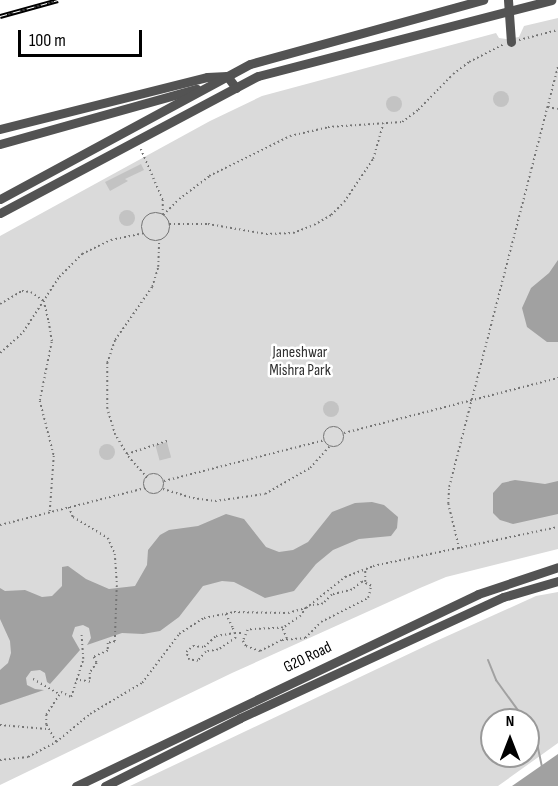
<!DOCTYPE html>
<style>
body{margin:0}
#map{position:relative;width:558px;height:786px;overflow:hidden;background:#fff;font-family:"Sofia Sans Condensed",sans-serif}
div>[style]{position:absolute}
.green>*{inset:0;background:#dadada}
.water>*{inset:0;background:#a1a1a1}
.stream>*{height:2px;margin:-1px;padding:0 1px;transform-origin:1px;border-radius:1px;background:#a1a1a1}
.building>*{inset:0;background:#c3c3c3;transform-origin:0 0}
.round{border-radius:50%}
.path>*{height:1.5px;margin-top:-0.75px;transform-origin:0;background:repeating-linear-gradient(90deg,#757575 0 1.5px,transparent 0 4.5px)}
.path>.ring{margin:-0.75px;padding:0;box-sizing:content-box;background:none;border:1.5px solid #757575;border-radius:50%}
.minor>*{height:9px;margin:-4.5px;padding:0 4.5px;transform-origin:4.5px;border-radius:4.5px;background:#535353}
.rail>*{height:4.5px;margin-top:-2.25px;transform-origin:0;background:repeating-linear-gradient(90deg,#fff 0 7px,#000 0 14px);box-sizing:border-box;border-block:2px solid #000}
span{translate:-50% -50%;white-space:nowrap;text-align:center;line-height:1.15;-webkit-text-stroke:5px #fff;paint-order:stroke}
.park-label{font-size:16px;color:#313131}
.street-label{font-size:16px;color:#000}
.north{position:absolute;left:480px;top:708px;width:60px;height:60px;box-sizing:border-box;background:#fff;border:2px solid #999;border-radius:50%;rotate:0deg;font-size:16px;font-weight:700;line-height:24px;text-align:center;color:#000}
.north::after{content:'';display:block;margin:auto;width:21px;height:27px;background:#000;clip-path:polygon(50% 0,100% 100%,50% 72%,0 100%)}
.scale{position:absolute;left:18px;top:30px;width:124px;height:27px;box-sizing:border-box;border:3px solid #000;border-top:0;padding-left:8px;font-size:18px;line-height:21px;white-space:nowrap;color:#000;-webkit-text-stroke:4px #fff;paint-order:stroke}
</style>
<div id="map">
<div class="green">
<i style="clip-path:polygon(558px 18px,558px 549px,446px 577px,420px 588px,232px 673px,0 785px,0 236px,210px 121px,262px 96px,496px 33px,499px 38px,506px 39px,519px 37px,524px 26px)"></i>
<i style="clip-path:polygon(evenodd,558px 592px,558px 743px,498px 786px,130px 786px,434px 642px,536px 596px,558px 592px,492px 720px,528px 720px,528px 756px,492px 756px,492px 720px)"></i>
</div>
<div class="water">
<i style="clip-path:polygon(558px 260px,558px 342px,547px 342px,527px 327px,522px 308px,531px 288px,549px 273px)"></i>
<i style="clip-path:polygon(515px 480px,545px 484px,558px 481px,558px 514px,513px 524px,500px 520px,493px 513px,493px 493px,502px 483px)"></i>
<i style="clip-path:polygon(372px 502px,384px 505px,398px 517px,397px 528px,391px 536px,359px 539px,333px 550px,316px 564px,294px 591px,265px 598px,234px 582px,222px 581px,203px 586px,179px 617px,160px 631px,143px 634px,122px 633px,87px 645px,91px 638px,89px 628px,83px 625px,75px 627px,72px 636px,80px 650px,59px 674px,50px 684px,47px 682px,45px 673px,40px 670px,31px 671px,26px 678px,27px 685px,35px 689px,44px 690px,0 705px,0 670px,8px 663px,11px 653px,10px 641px,0 619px,0 588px,5px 591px,25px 590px,42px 597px,52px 596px,62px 586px,62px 567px,68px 566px,86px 579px,109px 589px,135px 586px,147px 565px,148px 550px,160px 535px,169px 530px,198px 526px,226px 514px,244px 519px,266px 547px,279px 552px,293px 550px,308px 542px,332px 512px,355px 503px)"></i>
<i style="clip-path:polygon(558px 754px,558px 786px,512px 786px)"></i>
</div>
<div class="stream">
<i style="left:488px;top:660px;width:22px;rotate:68deg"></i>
<i style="left:496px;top:680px;width:49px;rotate:54.1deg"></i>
<i style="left:528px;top:724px;width:12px;rotate:55deg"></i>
<i style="left:535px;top:734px;width:33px;rotate:78deg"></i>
</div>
<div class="building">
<i class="round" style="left:493px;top:91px;width:16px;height:16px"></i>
<i class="round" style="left:386px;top:96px;width:16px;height:16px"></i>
<i style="clip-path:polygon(141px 164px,144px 170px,125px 179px,128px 181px,110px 191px,105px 182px)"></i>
<i class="round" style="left:119px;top:210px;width:16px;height:16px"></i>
<i class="round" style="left:323px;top:401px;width:16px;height:16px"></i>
<i style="left:167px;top:442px;width:16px;height:12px;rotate:75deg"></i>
<i class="round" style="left:99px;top:444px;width:16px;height:16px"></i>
</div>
<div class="path">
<i style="left:519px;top:40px;width:40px;rotate:-14.4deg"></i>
<i style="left:548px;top:107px;width:10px;rotate:11deg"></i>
<i style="left:141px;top:149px;width:56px;rotate:66.7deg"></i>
<i style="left:163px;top:200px;width:14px;rotate:90deg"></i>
<i class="ring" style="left:142px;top:213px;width:26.5px;height:26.5px"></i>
<i style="left:163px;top:215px;width:23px;rotate:-45deg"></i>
<i style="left:179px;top:199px;width:38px;rotate:-37deg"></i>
<i style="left:209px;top:176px;width:90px;rotate:-26.3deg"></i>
<i style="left:290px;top:136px;width:39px;rotate:-13deg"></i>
<i style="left:328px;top:127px;width:74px;rotate:-3.9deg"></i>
<i style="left:402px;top:122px;width:20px;rotate:-37deg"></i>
<i style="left:418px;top:110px;width:50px;rotate:-45.8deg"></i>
<i style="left:453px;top:74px;width:20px;rotate:-37deg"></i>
<i style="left:469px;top:62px;width:38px;rotate:-27deg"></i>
<i style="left:169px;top:224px;width:39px"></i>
<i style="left:208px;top:224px;width:59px;rotate:9.8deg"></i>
<i style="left:266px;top:234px;width:27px;rotate:-2deg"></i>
<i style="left:293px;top:233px;width:22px;rotate:-21deg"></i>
<i style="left:314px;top:225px;width:20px;rotate:-30deg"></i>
<i style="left:331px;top:215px;width:18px;rotate:-45deg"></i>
<i style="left:344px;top:202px;width:52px;rotate:-56deg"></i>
<i style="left:373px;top:159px;width:37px;rotate:-74deg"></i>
<i style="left:0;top:304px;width:26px;rotate:-31deg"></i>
<i style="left:22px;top:291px;width:9px;rotate:6deg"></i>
<i style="left:31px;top:292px;width:16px;rotate:35deg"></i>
<i style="left:44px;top:301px;width:22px;rotate:77deg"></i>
<i style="left:49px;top:322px;width:20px;rotate:81deg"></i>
<i style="left:52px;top:342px;width:60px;rotate:101.5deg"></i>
<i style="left:40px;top:401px;width:57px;rotate:75.7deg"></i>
<i style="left:54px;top:456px;width:56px;rotate:94.1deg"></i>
<i style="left:0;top:353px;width:31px;rotate:-42deg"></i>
<i style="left:23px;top:332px;width:66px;rotate:-56.8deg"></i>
<i style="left:59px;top:277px;width:33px;rotate:-45deg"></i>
<i style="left:82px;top:254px;width:32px;rotate:-26deg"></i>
<i style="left:111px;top:240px;width:34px;rotate:-12deg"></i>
<i class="ring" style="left:324px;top:427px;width:18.5px;height:18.5px"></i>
<i style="left:344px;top:433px;width:221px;rotate:-14.4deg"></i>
<i style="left:127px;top:454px;width:42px;rotate:-18deg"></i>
<i class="ring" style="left:144px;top:474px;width:18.5px;height:18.5px"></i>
<i style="left:147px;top:478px;width:27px;rotate:-132deg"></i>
<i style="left:129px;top:458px;width:27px;rotate:-121deg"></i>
<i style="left:115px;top:435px;width:27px;rotate:-107deg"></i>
<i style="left:107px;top:409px;width:46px;rotate:-90deg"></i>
<i style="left:107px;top:363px;width:24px;rotate:-71deg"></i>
<i style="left:115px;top:340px;width:65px;rotate:-55.1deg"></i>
<i style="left:152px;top:287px;width:21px;rotate:-73deg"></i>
<i style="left:158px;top:267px;width:27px;rotate:-88deg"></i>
<i style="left:164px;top:481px;width:166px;rotate:-14.3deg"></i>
<i style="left:163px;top:489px;width:31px;rotate:17deg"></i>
<i style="left:193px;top:498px;width:22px;rotate:8deg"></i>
<i style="left:215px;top:501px;width:50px;rotate:-8deg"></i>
<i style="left:265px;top:494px;width:52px;rotate:-30deg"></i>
<i style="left:310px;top:468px;width:30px;rotate:-48deg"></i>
<i style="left:69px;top:507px;width:11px;rotate:68deg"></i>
<i style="left:73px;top:517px;width:41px;rotate:31deg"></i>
<i style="left:108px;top:538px;width:17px;rotate:66deg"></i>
<i style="left:115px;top:554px;width:32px;rotate:86deg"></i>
<i style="left:117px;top:586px;width:56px;rotate:92deg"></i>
<i style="left:115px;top:642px;width:7px;rotate:172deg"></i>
<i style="left:108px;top:643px;width:8px;rotate:90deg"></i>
<i style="left:108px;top:651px;width:15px;rotate:157deg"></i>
<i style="left:94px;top:657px;width:7px;rotate:63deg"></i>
<i style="left:97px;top:663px;width:12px;rotate:125deg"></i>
<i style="left:90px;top:673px;width:9px;rotate:90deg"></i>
<i style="left:90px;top:682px;width:14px;rotate:-172deg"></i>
<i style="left:0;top:525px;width:150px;rotate:-14.3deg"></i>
<i style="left:459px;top:549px;width:46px;rotate:-103.7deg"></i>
<i style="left:448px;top:504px;width:17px;rotate:-87deg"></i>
<i style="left:449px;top:487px;width:436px;rotate:-75.5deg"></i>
<i style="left:365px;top:582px;width:13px;rotate:-90deg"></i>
<i style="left:306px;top:608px;width:9px;rotate:122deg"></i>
<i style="left:301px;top:616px;width:22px;rotate:146deg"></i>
<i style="left:283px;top:628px;width:35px;rotate:177deg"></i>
<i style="left:248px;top:630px;width:12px;rotate:114deg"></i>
<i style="left:243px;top:641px;width:6px;rotate:59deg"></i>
<i style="left:246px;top:646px;width:15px;rotate:20deg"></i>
<i style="left:260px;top:651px;width:25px;rotate:-27deg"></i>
<i style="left:282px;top:640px;width:23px;rotate:-5deg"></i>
<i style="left:305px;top:638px;width:23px;rotate:-45deg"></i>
<i style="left:321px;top:622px;width:53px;rotate:-27.1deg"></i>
<i style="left:368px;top:598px;width:12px;rotate:-76deg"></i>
<i style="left:371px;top:586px;width:10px;rotate:-156deg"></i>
<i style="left:362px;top:582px;width:13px;rotate:141deg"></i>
<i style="left:352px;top:590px;width:21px;rotate:166deg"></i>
<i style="left:332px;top:595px;width:13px;rotate:135deg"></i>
<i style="left:323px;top:604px;width:14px;rotate:172deg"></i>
<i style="left:226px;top:614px;width:16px;rotate:63deg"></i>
<i style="left:233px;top:628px;width:5px;rotate:68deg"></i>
<i style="left:235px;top:633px;width:5px;rotate:79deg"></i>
<i style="left:236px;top:638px;width:22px;rotate:146deg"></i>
<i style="left:218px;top:650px;width:12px;rotate:171deg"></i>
<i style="left:206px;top:652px;width:12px;rotate:132deg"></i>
<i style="left:198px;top:661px;width:9px;rotate:-174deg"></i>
<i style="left:189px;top:660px;width:9px;rotate:-111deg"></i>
<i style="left:186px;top:652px;width:9px;rotate:-41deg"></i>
<i style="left:193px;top:646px;width:11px;rotate:5deg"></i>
<i style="left:204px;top:647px;width:16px;rotate:-43deg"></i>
<i style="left:216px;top:636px;width:19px;rotate:-9deg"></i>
<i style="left:235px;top:633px;width:9px"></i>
<i style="left:283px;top:629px;width:12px;rotate:66deg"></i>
<i style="left:33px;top:679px;width:30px;rotate:30deg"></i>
<i style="left:0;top:725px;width:47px;rotate:4.9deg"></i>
<i style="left:56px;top:742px;width:20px;rotate:-120deg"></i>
<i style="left:46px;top:725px;width:10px;rotate:-90deg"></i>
<i style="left:46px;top:715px;width:27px;rotate:-57deg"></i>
<i style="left:61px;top:692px;width:11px;rotate:27deg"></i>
<i style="left:71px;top:697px;width:40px;rotate:-72deg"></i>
<i style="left:83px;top:659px;width:26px;rotate:-94deg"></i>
<i style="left:0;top:760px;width:28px;rotate:-6deg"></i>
<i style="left:28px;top:757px;width:32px;rotate:-28deg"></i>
<i style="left:56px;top:742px;width:44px;rotate:-39.5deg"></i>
<i style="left:90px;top:714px;width:61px;rotate:-30.8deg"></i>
<i style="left:142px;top:683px;width:61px;rotate:-52.9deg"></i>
<i style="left:179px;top:634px;width:30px;rotate:-33deg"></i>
<i style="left:204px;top:618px;width:31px;rotate:-11deg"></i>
<i style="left:234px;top:612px;width:54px;rotate:1.1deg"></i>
<i style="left:288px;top:613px;width:19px;rotate:-16deg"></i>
<i style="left:306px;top:608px;width:50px;rotate:-38.5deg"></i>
<i style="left:345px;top:577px;width:30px;rotate:-21deg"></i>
<i style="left:373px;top:566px;width:189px;rotate:-11.9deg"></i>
</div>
<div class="minor">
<i style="left:508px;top:0;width:42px;rotate:85.9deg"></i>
<i style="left:0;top:129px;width:213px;rotate:-14.1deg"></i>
<i style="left:207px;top:77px;width:20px;rotate:-3deg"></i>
<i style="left:227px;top:76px;width:15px;rotate:53deg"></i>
<i style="left:0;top:144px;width:204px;rotate:-15.7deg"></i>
<i style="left:0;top:199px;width:284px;rotate:-28.4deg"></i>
<i style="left:250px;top:64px;width:242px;rotate:-15.4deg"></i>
<i style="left:0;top:213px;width:292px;rotate:-28deg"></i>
<i style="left:258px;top:76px;width:303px;rotate:-14.5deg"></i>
<i style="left:76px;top:786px;width:445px;rotate:-25.5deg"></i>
<i style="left:478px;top:594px;width:84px;rotate:-18.6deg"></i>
<i style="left:105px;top:786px;width:151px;rotate:-26.7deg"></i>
<i style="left:240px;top:718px;width:289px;rotate:-24.7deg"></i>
<i style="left:503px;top:597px;width:57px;rotate:-16.2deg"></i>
</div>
<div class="rail">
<i style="left:0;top:16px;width:60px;rotate:-15.4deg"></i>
</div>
<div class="park-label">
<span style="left:300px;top:362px">Janeshwar<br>Mishra Park</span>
</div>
<div class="street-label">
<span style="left:308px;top:658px;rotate:-26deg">G20 Road</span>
</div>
<div class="north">N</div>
<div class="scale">100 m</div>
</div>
